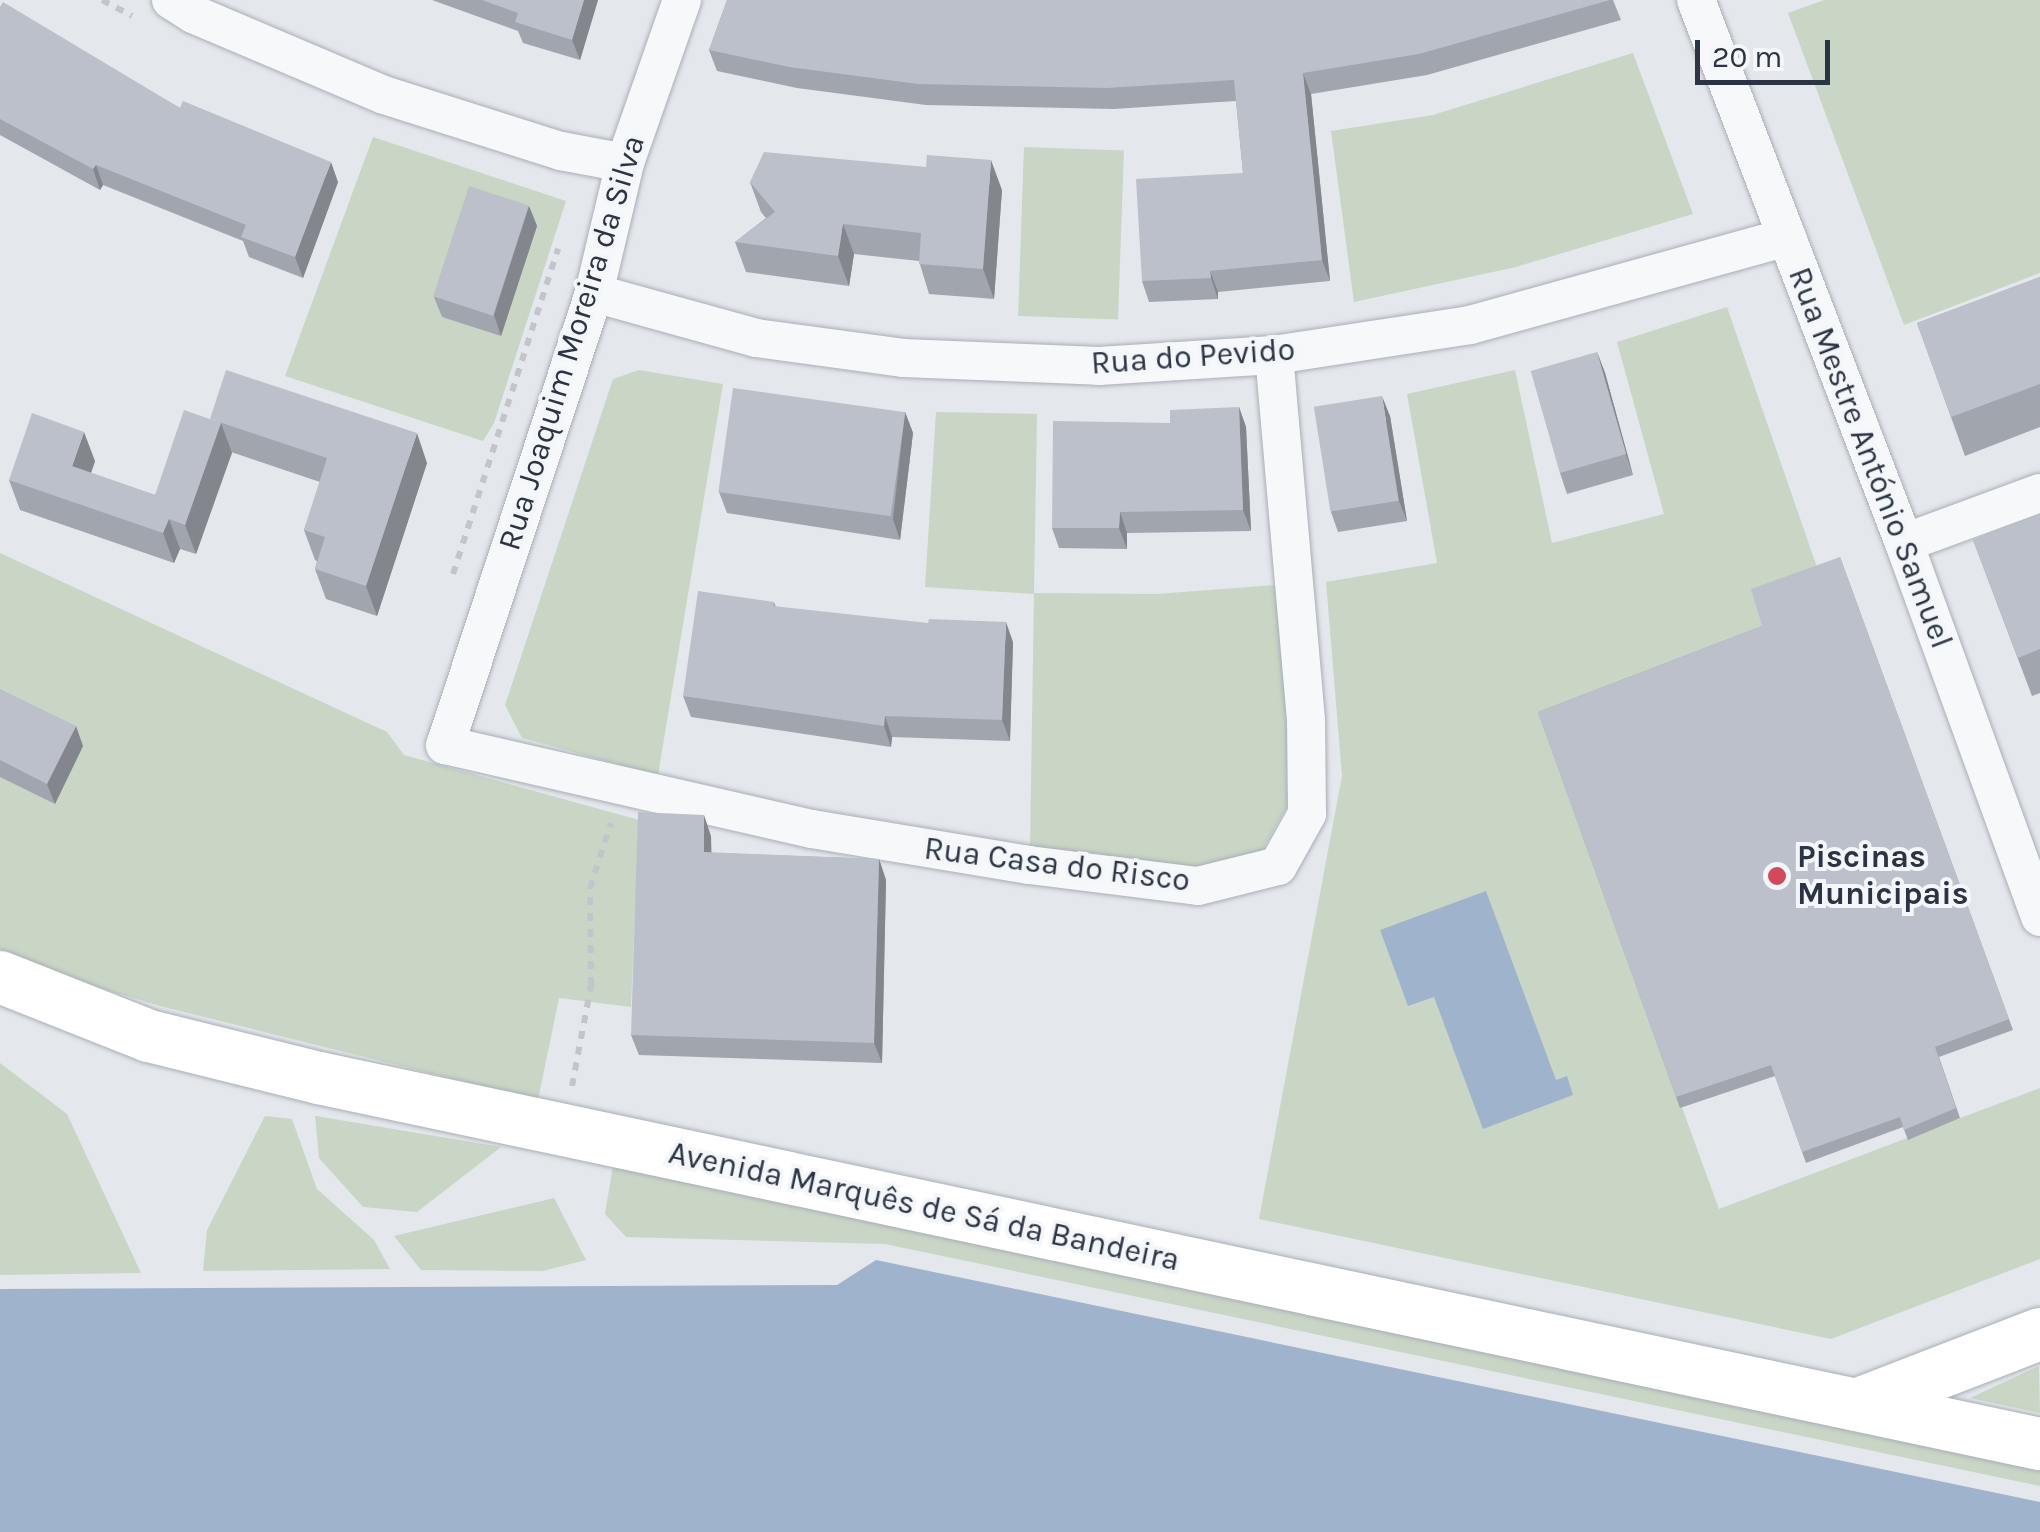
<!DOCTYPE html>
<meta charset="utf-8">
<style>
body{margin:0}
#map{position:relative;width:2040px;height:1532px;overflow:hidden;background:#e4e7ec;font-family:Karla,sans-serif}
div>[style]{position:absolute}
.green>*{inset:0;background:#c9d6c5;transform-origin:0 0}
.water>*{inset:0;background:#9fb4cc}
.path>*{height:6px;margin-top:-3px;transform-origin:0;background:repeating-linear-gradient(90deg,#c2c5cb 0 8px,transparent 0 16px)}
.roads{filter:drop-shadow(0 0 2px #a9aeb7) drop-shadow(0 0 2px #a9aeb7)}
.street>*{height:38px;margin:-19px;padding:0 19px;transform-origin:19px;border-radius:19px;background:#f7f8fa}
.secondary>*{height:52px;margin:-26px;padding:0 26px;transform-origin:26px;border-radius:26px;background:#fff}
.wall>*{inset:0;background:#a1a5ae}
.shaded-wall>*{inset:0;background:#83868d}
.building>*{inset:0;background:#bbc0ca;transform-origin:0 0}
.dots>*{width:28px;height:28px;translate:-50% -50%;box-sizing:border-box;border:5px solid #f4f6f9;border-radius:50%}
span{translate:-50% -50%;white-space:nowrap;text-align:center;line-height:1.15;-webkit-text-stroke:8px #f4f6f9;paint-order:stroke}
.street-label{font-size:32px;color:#2b3445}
.poi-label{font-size:32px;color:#2b3445;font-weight:700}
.left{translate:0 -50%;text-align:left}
.scale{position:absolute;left:1695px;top:40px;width:135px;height:45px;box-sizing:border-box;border:5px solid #2b3445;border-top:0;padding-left:12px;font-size:30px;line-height:35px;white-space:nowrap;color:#2b3445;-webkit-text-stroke:8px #f4f6f9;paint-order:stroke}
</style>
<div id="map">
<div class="green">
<i style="clip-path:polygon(1824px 0,2040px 0,2040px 273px,1904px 325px,1788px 13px)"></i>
<i style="clip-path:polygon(1633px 53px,1693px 214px,1516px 267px,1354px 302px,1331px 131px,1433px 115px)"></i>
<i style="clip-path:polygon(373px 137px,566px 201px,494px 423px,483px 441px,285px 376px)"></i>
<i style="left:1024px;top:147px;width:100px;height:169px;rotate:2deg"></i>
<i style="clip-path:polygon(1727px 307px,1820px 576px,1766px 636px,1542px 723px,1719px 1209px,2040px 1088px,2040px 1259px,1831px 1339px,1259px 1219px,1342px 776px,1326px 582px,1437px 563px,1407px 394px,1515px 370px,1552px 543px,1664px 514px,1617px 342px)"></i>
<i style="clip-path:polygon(639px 370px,723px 384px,658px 775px,522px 738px,505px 705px,613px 379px)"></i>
<i style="clip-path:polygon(936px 412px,1037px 414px,1034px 593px,1156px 594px,1277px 585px,1289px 711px,1288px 805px,1260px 854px,1199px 871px,1030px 847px,1034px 594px,925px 587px)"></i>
<i style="clip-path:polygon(0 553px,387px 732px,404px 755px,639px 820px,631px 1007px,559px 998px,538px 1100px,160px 1006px,37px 969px,0 950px)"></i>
<i style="clip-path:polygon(0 1063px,67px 1114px,141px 1273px,0 1275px)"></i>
<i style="clip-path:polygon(265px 1116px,292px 1119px,317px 1189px,374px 1240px,390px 1269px,203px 1271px,207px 1230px)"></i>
<i style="clip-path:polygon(315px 1116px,316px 1116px,501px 1147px,417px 1212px,363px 1207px,319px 1158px)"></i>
<i style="clip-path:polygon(613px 1166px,2040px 1469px,2040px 1486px,885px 1244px,626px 1237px,605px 1214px)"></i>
<i style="clip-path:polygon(554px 1198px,586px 1260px,543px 1271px,421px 1270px,394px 1236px)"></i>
<i style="clip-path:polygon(2039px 1365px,2040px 1413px,1970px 1398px,2039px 1366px)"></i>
</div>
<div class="water">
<i style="clip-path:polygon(1486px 891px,1556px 1080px,1567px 1076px,1573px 1095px,1483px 1129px,1434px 997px,1408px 1006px,1380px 930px)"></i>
<i style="clip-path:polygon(876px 1260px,2040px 1502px,2040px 1532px,0 1532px,0 1289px,837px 1285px)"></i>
</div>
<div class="path">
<i style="left:102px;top:0;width:34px;rotate:28deg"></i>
<i style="left:453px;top:574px;width:342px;rotate:-72.1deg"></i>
<i style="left:572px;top:1086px;width:103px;rotate:-79.3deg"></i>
<i style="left:591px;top:985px;width:97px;rotate:-90.6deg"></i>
<i style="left:590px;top:888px;width:68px;rotate:-72.1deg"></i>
</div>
<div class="roads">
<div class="street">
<i style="left:171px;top:0;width:26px;rotate:32deg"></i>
<i style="left:193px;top:14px;width:207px;rotate:23deg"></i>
<i style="left:384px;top:95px;width:186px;rotate:17.6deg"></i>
<i style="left:561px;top:151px;width:65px;rotate:10.6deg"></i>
<i style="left:682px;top:0;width:173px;rotate:109.3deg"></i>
<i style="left:625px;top:163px;width:134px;rotate:103.4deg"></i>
<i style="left:594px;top:293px;width:476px;rotate:108.2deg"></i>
<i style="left:445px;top:745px;width:376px;rotate:12.9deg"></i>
<i style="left:812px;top:829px;width:220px;rotate:9.4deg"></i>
<i style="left:1029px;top:865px;width:170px;rotate:7.1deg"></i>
<i style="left:1198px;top:886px;width:82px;rotate:-14deg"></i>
<i style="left:1278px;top:866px;width:60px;rotate:-60.9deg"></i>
<i style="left:1307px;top:814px;width:94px;rotate:-90.6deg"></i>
<i style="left:1306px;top:720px;width:366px;rotate:-95deg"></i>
<i style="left:1696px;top:0;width:581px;rotate:69.04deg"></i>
<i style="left:1904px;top:543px;width:398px;rotate:70deg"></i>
<i style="left:594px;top:293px;width:168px;rotate:15.5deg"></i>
<i style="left:756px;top:338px;width:148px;rotate:7.7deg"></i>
<i style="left:903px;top:358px;width:196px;rotate:2.3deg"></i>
<i style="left:1099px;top:366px;width:175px;rotate:-3.6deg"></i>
<i style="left:1274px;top:355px;width:198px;rotate:-8.7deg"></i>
<i style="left:1470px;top:325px;width:329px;rotate:-15.5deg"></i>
<i style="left:1904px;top:543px;width:145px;rotate:-20.2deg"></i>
</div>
<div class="secondary">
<i style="left:0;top:977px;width:160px;rotate:21.6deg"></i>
<i style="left:149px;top:1036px;width:175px;rotate:13.9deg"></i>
<i style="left:319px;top:1078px;width:1759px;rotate:12.01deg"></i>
<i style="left:1856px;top:1405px;width:197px;rotate:-21.1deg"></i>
</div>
</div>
<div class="wall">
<i style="clip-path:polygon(432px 0,598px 0,580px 60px,523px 43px,518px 31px)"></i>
<i style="clip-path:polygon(727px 0,1613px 0,1621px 20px,1427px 75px,1311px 94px,1330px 281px,1218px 292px,1218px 299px,1149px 302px,1142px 281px,1243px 173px,1236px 101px,1114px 109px,926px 105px,797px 88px,717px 71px,709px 50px)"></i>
<i style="clip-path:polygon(0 7px,180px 108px,338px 182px,303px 278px,249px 257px,243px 241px,103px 185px,100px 190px,0 135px)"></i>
<i style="clip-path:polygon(750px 182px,1002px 190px,994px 299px,929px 294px,919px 261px,854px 254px,849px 286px,746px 272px,735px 242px,766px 218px,761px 212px)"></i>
<i style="clip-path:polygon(529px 206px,537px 226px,501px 336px,442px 317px,434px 297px)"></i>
<i style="clip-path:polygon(2040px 277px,2040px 427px,1965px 456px,1917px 323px)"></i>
<i style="clip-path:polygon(1597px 352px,1605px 373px,1633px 475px,1567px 494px,1560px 473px)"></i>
<i style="clip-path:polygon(1239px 407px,1246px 427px,1251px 531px,1127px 533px,1127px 549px,1059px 548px,1052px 528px)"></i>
<i style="clip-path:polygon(905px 412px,913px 433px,900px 540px,727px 513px,719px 492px)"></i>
<i style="clip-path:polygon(1390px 416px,1407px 521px,1338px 532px,1331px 512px)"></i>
<i style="clip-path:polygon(210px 420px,427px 463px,377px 616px,326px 599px,315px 569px,317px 561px,315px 560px,304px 530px,320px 482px,231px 452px,196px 554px,180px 549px,174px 563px,20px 510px,9px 480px,95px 461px,91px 473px,155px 495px)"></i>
<i style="clip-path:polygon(2040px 514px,2040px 693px,2032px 696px,1973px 540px)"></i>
<i style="clip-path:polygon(1840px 557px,2013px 1030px,1939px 1057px,1960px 1118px,1908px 1140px,1903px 1127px,1806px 1163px,1775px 1076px,1680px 1108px,1538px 712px,1762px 626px)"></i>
<i style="clip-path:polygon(774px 602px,776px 607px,1013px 642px,1010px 741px,892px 737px,891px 747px,691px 717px,683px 696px)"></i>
<i style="clip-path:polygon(0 689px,83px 746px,55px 804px,0 777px)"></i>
<i style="clip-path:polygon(711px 836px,711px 853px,879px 859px,886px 880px,882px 1063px,639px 1055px,631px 1035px)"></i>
</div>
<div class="shaded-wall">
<i style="clip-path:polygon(584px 0,598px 0,580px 60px,572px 40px)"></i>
<i style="clip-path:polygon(1303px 73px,1311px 94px,1330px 281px,1322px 260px)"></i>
<i style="clip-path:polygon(991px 160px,1002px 190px,994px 299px,983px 269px)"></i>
<i style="clip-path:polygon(331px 162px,338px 182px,303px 278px,295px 257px)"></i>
<i style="clip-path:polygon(96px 165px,103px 185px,100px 190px,93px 169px)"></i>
<i style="clip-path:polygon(529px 206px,537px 226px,501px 336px,494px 315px)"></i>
<i style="clip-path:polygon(843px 224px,854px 254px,849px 286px,838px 256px)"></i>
<i style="clip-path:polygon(1210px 271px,1218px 292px,1218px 299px,1211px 278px)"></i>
<i style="clip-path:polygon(1597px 352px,1605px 373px,1633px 475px,1626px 454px)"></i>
<i style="clip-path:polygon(1382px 396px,1390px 416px,1407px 521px,1399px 501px)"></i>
<i style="clip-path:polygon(1239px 407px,1246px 427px,1251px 531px,1243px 510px)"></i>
<i style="clip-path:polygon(905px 412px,913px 433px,900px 540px,893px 519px)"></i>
<i style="clip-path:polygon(221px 423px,232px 453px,196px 554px,185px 525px)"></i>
<i style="clip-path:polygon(84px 432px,95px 461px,83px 496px,72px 466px)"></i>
<i style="clip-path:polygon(417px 433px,427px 463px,377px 616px,366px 586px)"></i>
<i style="clip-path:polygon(1120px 512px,1127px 533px,1127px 549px,1119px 528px)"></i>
<i style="clip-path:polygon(169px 519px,180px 549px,174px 563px,163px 533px)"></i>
<i style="clip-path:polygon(1006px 622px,1013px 642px,1010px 741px,1002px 720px)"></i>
<i style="clip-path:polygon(885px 716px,892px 737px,891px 747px,884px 726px)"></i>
<i style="clip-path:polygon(76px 726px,83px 746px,55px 804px,47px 784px)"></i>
<i style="clip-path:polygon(704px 815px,711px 836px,712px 873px,704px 852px)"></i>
<i style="clip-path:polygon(879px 859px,886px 880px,882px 1063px,874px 1043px)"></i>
</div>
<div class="building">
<i style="clip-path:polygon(482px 0,584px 0,572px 40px,515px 22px,518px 13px)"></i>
<i style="clip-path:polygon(727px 0,1610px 0,1419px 54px,1303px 73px,1322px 260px,1210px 271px,1211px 278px,1142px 281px,1136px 179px,1243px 173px,1234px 80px,1107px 88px,918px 84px,789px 67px,709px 50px)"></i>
<i style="clip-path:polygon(3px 2px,180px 108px,183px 101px,331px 162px,295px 257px,241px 237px,246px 225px,96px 165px,93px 169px,0 119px,0 7px)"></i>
<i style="clip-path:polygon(764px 152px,926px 167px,927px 155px,991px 160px,983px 269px,919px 264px,921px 233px,843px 224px,838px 256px,735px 242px,775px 212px,750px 182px)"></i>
<i style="left:469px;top:186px;width:63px;height:116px;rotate:18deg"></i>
<i style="clip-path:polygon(2040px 277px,2040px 384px,1951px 417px,1917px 323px)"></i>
<i style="left:1597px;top:352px;width:106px;height:69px;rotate:74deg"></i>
<i style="clip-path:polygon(226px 370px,417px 433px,366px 586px,315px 569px,325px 537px,304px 530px,327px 458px,210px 419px)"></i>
<i style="left:733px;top:388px;width:174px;height:105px;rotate:8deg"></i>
<i style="left:1382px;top:396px;width:106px;height:69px;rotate:81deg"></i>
<i style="clip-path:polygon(1239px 407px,1243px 510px,1120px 512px,1119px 528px,1052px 528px,1053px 421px,1170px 423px,1170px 410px)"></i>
<i style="clip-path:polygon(184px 410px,221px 423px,185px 525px,169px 519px,163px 533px,9px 480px,32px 413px,84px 432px,72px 466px,155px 495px)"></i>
<i style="clip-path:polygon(2040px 514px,2040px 649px,2018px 658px,1973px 540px)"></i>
<i style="clip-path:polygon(1840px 557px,2009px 1019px,1935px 1047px,1956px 1108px,1904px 1130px,1900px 1117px,1802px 1152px,1771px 1065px,1676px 1097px,1538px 712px,1762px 626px,1751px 589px)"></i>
<i style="clip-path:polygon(698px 591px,774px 602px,773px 606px,928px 623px,929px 619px,1006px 622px,1002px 720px,885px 716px,884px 726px,683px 696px)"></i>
<i style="clip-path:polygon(0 689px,76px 726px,47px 784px,0 760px)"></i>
<i style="clip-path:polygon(638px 812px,704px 815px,704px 852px,879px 859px,874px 1043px,631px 1035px)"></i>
</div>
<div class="dots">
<i style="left:1777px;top:876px;background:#d1495b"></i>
</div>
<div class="street-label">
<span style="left:572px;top:343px;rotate:-73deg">Rua Joaquim Moreira da Silva</span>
<span style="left:1193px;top:357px;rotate:-4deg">Rua do Pevido</span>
<span style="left:1870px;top:458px;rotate:69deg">Rua Mestre António Samuel</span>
<span style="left:1057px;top:865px;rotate:7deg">Rua Casa do Risco</span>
<span style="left:924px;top:1207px;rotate:12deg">Avenida Marquês de Sá da Bandeira</span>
</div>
<div class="poi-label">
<span class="left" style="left:1797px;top:876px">Piscinas<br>Municipais</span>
</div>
<div class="scale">20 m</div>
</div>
